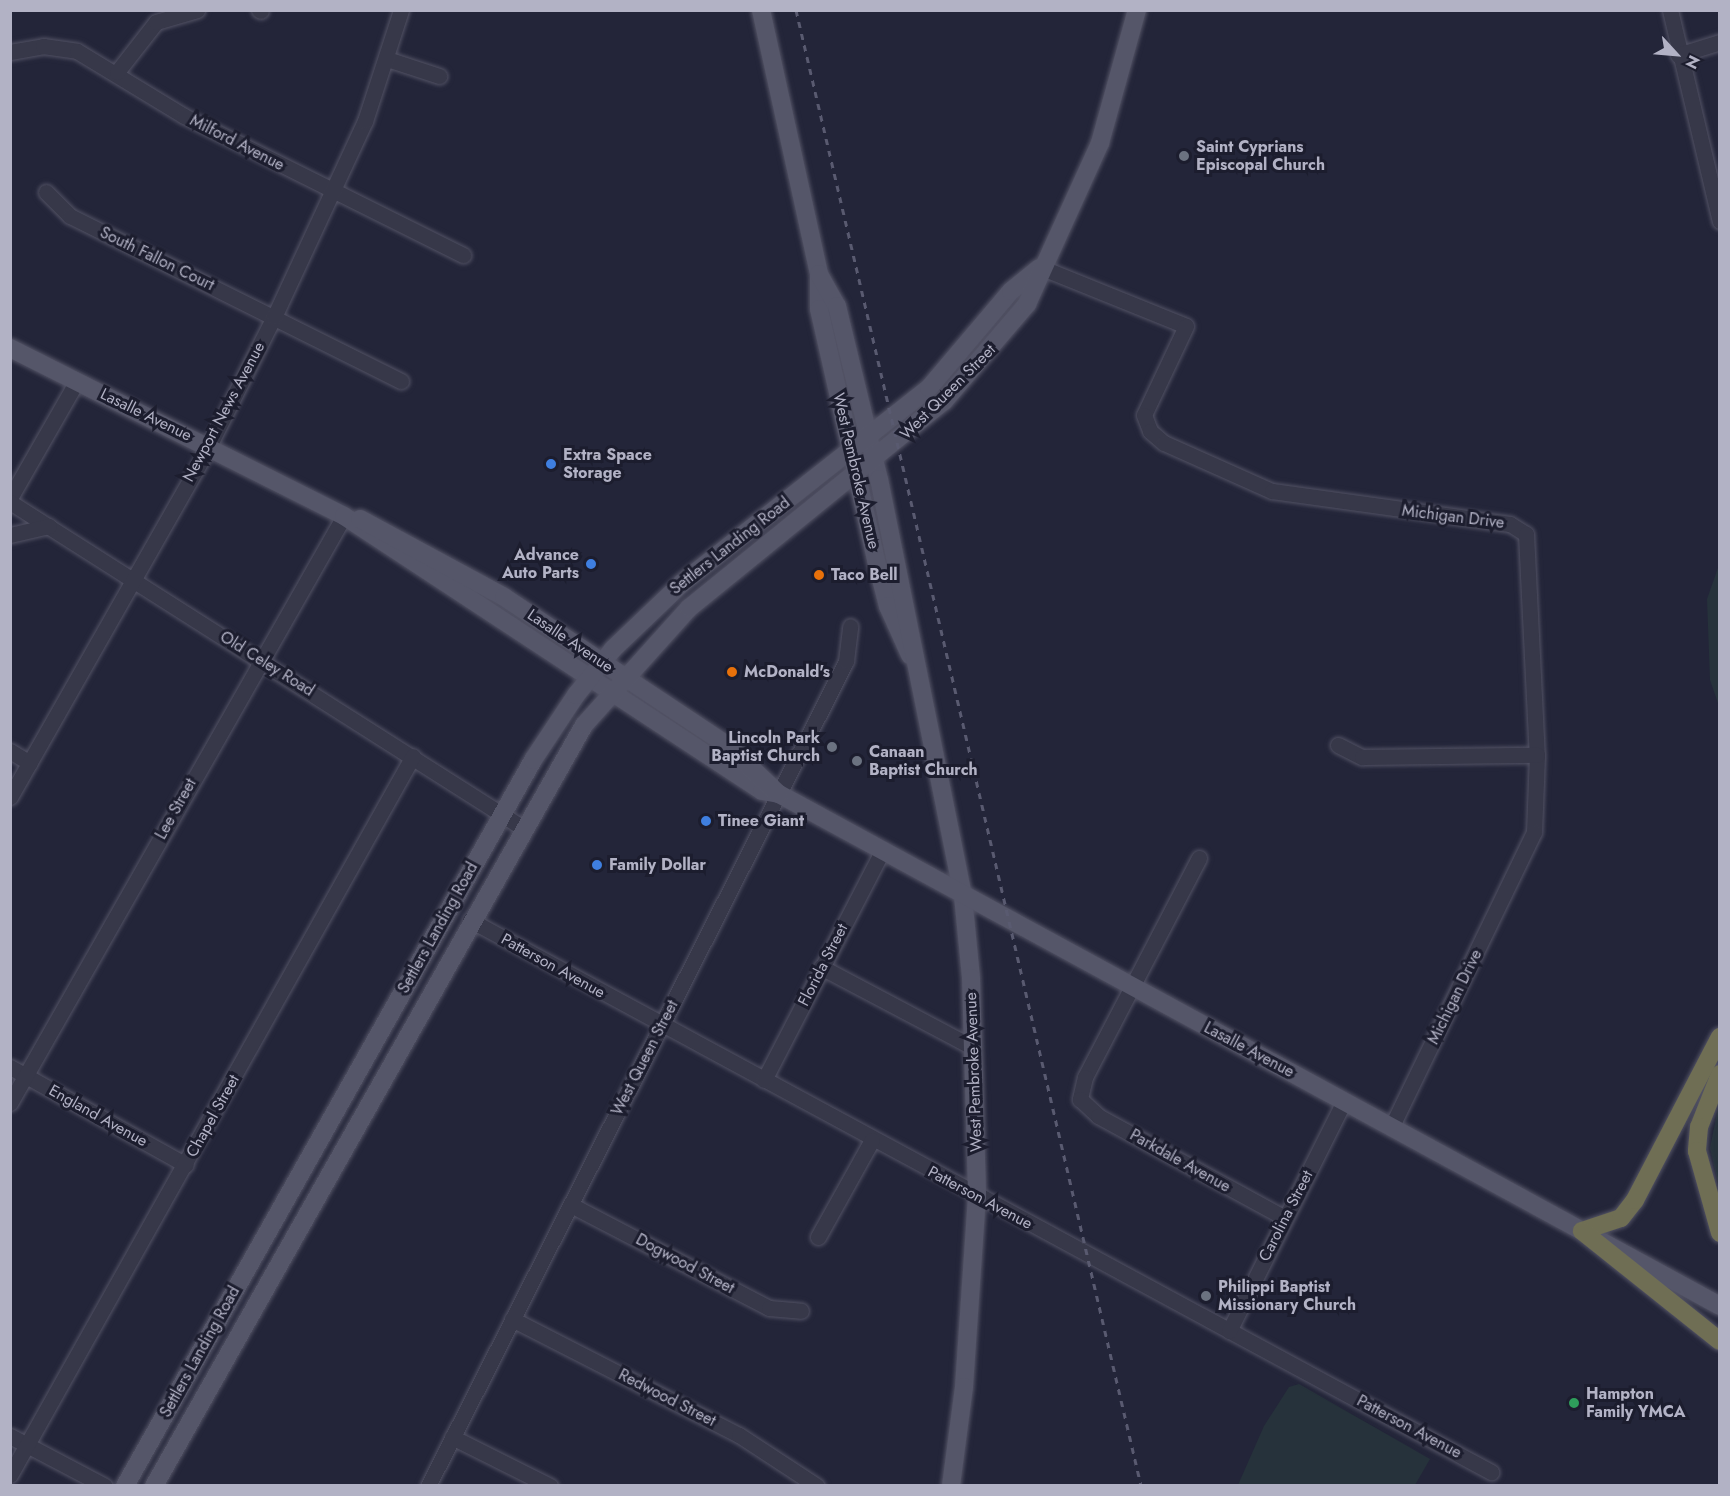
<!DOCTYPE html>
<style>
body{margin:0}
#map{position:relative;width:1730px;height:1496px;overflow:hidden;background:#232539;font-family:Jost,sans-serif}
div>[style]{position:absolute}
.green>*{inset:0;background:#26323b}
.roads{filter:drop-shadow(0 0 2px #525264) drop-shadow(0 0 2px #525264)}
.minor>*{height:15px;margin:-7.5px;padding:0 7.5px;transform-origin:7.5px;border-radius:7.5px;background:#373849}
.major>*{height:18px;margin:-9px;padding:0 9px;transform-origin:9px;border-radius:9px;background:#555669}
.highway>*{height:18px;margin:-9px;padding:0 9px;transform-origin:9px;border-radius:9px;background:#6f6e54}
.rail>*{height:3px;margin-top:-1.5px;transform-origin:0;background:repeating-linear-gradient(90deg,#595a70 0 6px,transparent 0 12px)}
.dots>*{width:16px;height:16px;translate:-50% -50%;box-sizing:border-box;border:3px solid #1c1d2e;border-radius:50%}
span{translate:-50% -50%;white-space:nowrap;text-align:center;line-height:1.15;-webkit-text-stroke:6px #1c1d2e;paint-order:stroke}
.street-label{font-size:16px;color:#b2b2c5}
.poi-label{font-size:16px;color:#b2b2c5;font-weight:700}
.left{translate:0 -50%;text-align:left}
.right{translate:-100% -50%;text-align:right}
.frame{position:absolute;inset:0;border:12px solid #b2b2c5;pointer-events:none}
.north{position:absolute;left:1646px;top:24px;width:60px;height:60px;-webkit-text-stroke:4px #1c1d2e;paint-order:stroke;rotate:116deg;font-size:16px;font-weight:700;line-height:24px;text-align:center;color:#b2b2c5}
.north::after{content:'';display:block;margin:auto;width:21px;height:27px;background:#b2b2c5;clip-path:polygon(50% 0,100% 100%,50% 72%,0 100%)}
</style>
<div id="map">
<div class="green">
<i style="clip-path:polygon(1719px 565px,1719px 706px,1710px 680px,1707px 599px)"></i>
<i style="clip-path:polygon(1719px 1103px,1719px 1187px,1710px 1148px)"></i>
<i style="clip-path:polygon(1299px 1384px,1430px 1459px,1415px 1485px,1238px 1485px,1264px 1426px,1289px 1387px)"></i>
</div>
<div class="roads">
<div class="minor">
<i style="left:259px;top:10px;width:2px;rotate:27deg"></i>
<i style="left:1670px;top:10px;width:217px;rotate:76.7deg"></i>
<i style="left:10px;top:52px;width:34px;rotate:-10deg"></i>
<i style="left:43px;top:46px;width:34px;rotate:8deg"></i>
<i style="left:77px;top:51px;width:125px;rotate:31.3deg"></i>
<i style="left:184px;top:116px;width:312px;rotate:26.5deg"></i>
<i style="left:1678px;top:55px;width:44px;rotate:-17.2deg"></i>
<i style="left:387px;top:59px;width:55px;rotate:18.1deg"></i>
<i style="left:117px;top:72px;width:63px;rotate:-52deg"></i>
<i style="left:156px;top:22px;width:43px;rotate:-16.3deg"></i>
<i style="left:46px;top:192px;width:34px;rotate:45deg"></i>
<i style="left:70px;top:216px;width:370px;rotate:26.5deg"></i>
<i style="left:1040px;top:267px;width:157px;rotate:22deg"></i>
<i style="left:1186px;top:326px;width:98px;rotate:115.3deg"></i>
<i style="left:1144px;top:415px;width:17px;rotate:69deg"></i>
<i style="left:1150px;top:431px;width:18px;rotate:41deg"></i>
<i style="left:1164px;top:443px;width:118px;rotate:24deg"></i>
<i style="left:1272px;top:491px;width:240px;rotate:7.9deg"></i>
<i style="left:1510px;top:524px;width:19px;rotate:32deg"></i>
<i style="left:1526px;top:534px;width:221px;rotate:87.2deg"></i>
<i style="left:1537px;top:755px;width:77px;rotate:92.2deg"></i>
<i style="left:1534px;top:832px;width:326px;rotate:115.8deg"></i>
<i style="left:10px;top:498px;width:135px;rotate:-60.2deg"></i>
<i style="left:10px;top:502px;width:608px;rotate:32.44deg"></i>
<i style="left:10px;top:535px;width:40px;rotate:-13deg"></i>
<i style="left:1338px;top:745px;width:27px;rotate:27deg"></i>
<i style="left:1362px;top:757px;width:175px;rotate:-0.7deg"></i>
<i style="left:10px;top:751px;width:23px;rotate:31deg"></i>
<i style="left:10px;top:797px;width:403px;rotate:-60.4deg"></i>
<i style="left:209px;top:446px;width:144px;rotate:-63.3deg"></i>
<i style="left:274px;top:317px;width:216px;rotate:-65.1deg"></i>
<i style="left:365px;top:121px;width:117px;rotate:-72deg"></i>
<i style="left:1199px;top:858px;width:247px;rotate:117.5deg"></i>
<i style="left:1085px;top:1077px;width:23px;rotate:103deg"></i>
<i style="left:1080px;top:1099px;width:25px;rotate:43deg"></i>
<i style="left:1098px;top:1116px;width:213px;rotate:28.6deg"></i>
<i style="left:470px;top:920px;width:1161px;rotate:28.4deg"></i>
<i style="left:821px;top:967px;width:173px;rotate:27.9deg"></i>
<i style="left:10px;top:1067px;width:201px;rotate:29.1deg"></i>
<i style="left:764px;top:1080px;width:258px;rotate:-62.7deg"></i>
<i style="left:10px;top:1103px;width:675px;rotate:-60.36deg"></i>
<i style="left:571px;top:1205px;width:223px;rotate:27.5deg"></i>
<i style="left:769px;top:1308px;width:32px;rotate:5deg"></i>
<i style="left:818px;top:1237px;width:111px;rotate:-60.9deg"></i>
<i style="left:512px;top:1319px;width:255px;rotate:27.1deg"></i>
<i style="left:739px;top:1435px;width:93px;rotate:33.2deg"></i>
<i style="left:1229px;top:1331px;width:257px;rotate:-63.4deg"></i>
<i style="left:10px;top:1436px;width:107px;rotate:27.8deg"></i>
<i style="left:452px;top:1437px;width:110px;rotate:26.6deg"></i>
<i style="left:10px;top:1475px;width:824px;rotate:-60.73deg"></i>
<i style="left:428px;top:1486px;width:925px;rotate:-63.13deg"></i>
<i style="left:846px;top:661px;width:35px;rotate:-83deg"></i>
</div>
<div class="major">
<i style="left:761px;top:10px;width:270px;rotate:77.6deg"></i>
<i style="left:819px;top:274px;width:35px;rotate:90deg"></i>
<i style="left:819px;top:309px;width:257px;rotate:77.2deg"></i>
<i style="left:876px;top:560px;width:48px;rotate:75.4deg"></i>
<i style="left:888px;top:606px;width:54px;rotate:65.8deg"></i>
<i style="left:819px;top:274px;width:37px;rotate:61deg"></i>
<i style="left:837px;top:306px;width:178px;rotate:76.4deg"></i>
<i style="left:879px;top:479px;width:425px;rotate:78.6deg"></i>
<i style="left:963px;top:896px;width:82px;rotate:84.4deg"></i>
<i style="left:971px;top:978px;width:218px;rotate:88.4deg"></i>
<i style="left:977px;top:1196px;width:191px;rotate:93.9deg"></i>
<i style="left:964px;top:1387px;width:100px;rotate:97.5deg"></i>
<i style="left:10px;top:348px;width:374px;rotate:26.7deg"></i>
<i style="left:344px;top:516px;width:500px;rotate:33.34deg"></i>
<i style="left:762px;top:791px;width:17px;rotate:10deg"></i>
<i style="left:779px;top:794px;width:1071px;rotate:28.55deg"></i>
<i style="left:360px;top:519px;width:164px;rotate:28.4deg"></i>
<i style="left:504px;top:597px;width:269px;rotate:33.6deg"></i>
<i style="left:728px;top:746px;width:70px;rotate:43.3deg"></i>
<i style="left:125px;top:1486px;width:833px;rotate:-60.66deg"></i>
<i style="left:533px;top:760px;width:78px;rotate:-56.5deg"></i>
<i style="left:576px;top:695px;width:59px;rotate:-51.2deg"></i>
<i style="left:613px;top:649px;width:95px;rotate:-43.7deg"></i>
<i style="left:682px;top:583px;width:315px;rotate:-38.3deg"></i>
<i style="left:929px;top:388px;width:127px;rotate:-49.8deg"></i>
<i style="left:1011px;top:291px;width:36px;rotate:-39deg"></i>
<i style="left:154px;top:1486px;width:874px;rotate:-60.53deg"></i>
<i style="left:584px;top:725px;width:157px;rotate:-48.1deg"></i>
<i style="left:689px;top:608px;width:328px;rotate:-39.1deg"></i>
<i style="left:944px;top:401px;width:128px;rotate:-49.4deg"></i>
<i style="left:1027px;top:304px;width:177px;rotate:-65.6deg"></i>
<i style="left:1100px;top:143px;width:138px;rotate:-74.5deg"></i>
</div>
<div class="highway">
<i style="left:1720px;top:1074px;width:57px;rotate:111.6deg"></i>
<i style="left:1699px;top:1127px;width:24px;rotate:95deg"></i>
<i style="left:1697px;top:1151px;width:85px;rotate:74.3deg"></i>
<i style="left:1582px;top:1231px;width:41px;rotate:-18.4deg"></i>
<i style="left:1621px;top:1218px;width:23px;rotate:-52deg"></i>
<i style="left:1635px;top:1200px;width:184px;rotate:-62.5deg"></i>
<i style="left:1582px;top:1231px;width:176px;rotate:38.6deg"></i>
</div>
</div>
<div class="rail">
<i style="left:796px;top:10px;width:1516px;rotate:76.84deg"></i>
</div>
<div class="dots">
<i style="left:1184px;top:156px;background:#6b7280"></i>
<i style="left:551px;top:464px;background:#3f7fe0"></i>
<i style="left:591px;top:564px;background:#3f7fe0"></i>
<i style="left:819px;top:575px;background:#e8710a"></i>
<i style="left:732px;top:672px;background:#e8710a"></i>
<i style="left:832px;top:747px;background:#6b7280"></i>
<i style="left:857px;top:761px;background:#6b7280"></i>
<i style="left:706px;top:821px;background:#3f7fe0"></i>
<i style="left:597px;top:865px;background:#3f7fe0"></i>
<i style="left:1206px;top:1296px;background:#6b7280"></i>
<i style="left:1574px;top:1403px;background:#2e9e5b"></i>
</div>
<div class="street-label">
<span style="left:237px;top:143px;rotate:27deg">Milford Avenue</span>
<span style="left:157px;top:259px;rotate:26deg">South Fallon Court</span>
<span style="left:948px;top:392px;rotate:-45deg">West Queen Street</span>
<span style="left:224px;top:412px;rotate:-62deg">Newport News Avenue</span>
<span style="left:146px;top:415px;rotate:26deg">Lasalle Avenue</span>
<span style="left:856px;top:471px;rotate:77deg">West Pembroke Avenue</span>
<span style="left:1453px;top:517px;rotate:7deg">Michigan Drive</span>
<span style="left:730px;top:546px;rotate:-38deg">Settlers Landing Road</span>
<span style="left:570px;top:641px;rotate:34deg">Lasalle Avenue</span>
<span style="left:267px;top:664px;rotate:32deg">Old Celey Road</span>
<span style="left:176px;top:809px;rotate:-61deg">Lee Street</span>
<span style="left:438px;top:928px;rotate:-61deg">Settlers Landing Road</span>
<span style="left:823px;top:965px;rotate:-63deg">Florida Street</span>
<span style="left:553px;top:966px;rotate:29deg">Patterson Avenue</span>
<span style="left:1455px;top:997px;rotate:-64deg">Michigan Drive</span>
<span style="left:1249px;top:1050px;rotate:28deg">Lasalle Avenue</span>
<span style="left:645px;top:1058px;rotate:-63deg">West Queen Street</span>
<span style="left:974px;top:1072px;rotate:-92deg">West Pembroke Avenue</span>
<span style="left:98px;top:1116px;rotate:29deg">England Avenue</span>
<span style="left:213px;top:1116px;rotate:-61deg">Chapel Street</span>
<span style="left:1180px;top:1161px;rotate:29deg">Parkdale Avenue</span>
<span style="left:980px;top:1198px;rotate:28deg">Patterson Avenue</span>
<span style="left:1286px;top:1216px;rotate:-63deg">Carolina Street</span>
<span style="left:685px;top:1264px;rotate:28deg">Dogwood Street</span>
<span style="left:200px;top:1352px;rotate:-61deg">Settlers Landing Road</span>
<span style="left:667px;top:1398px;rotate:27deg">Redwood Street</span>
<span style="left:1409px;top:1427px;rotate:28deg">Patterson Avenue</span>
</div>
<div class="poi-label">
<span class="left" style="left:1196px;top:156px">Saint Cyprians<br>Episcopal Church</span>
<span class="left" style="left:563px;top:464px">Extra Space<br>Storage</span>
<span class="right" style="left:579px;top:564px">Advance<br>Auto Parts</span>
<span class="left" style="left:831px;top:575px">Taco Bell</span>
<span class="left" style="left:744px;top:672px">McDonald's</span>
<span class="right" style="left:820px;top:747px">Lincoln Park<br>Baptist Church</span>
<span class="left" style="left:869px;top:761px">Canaan<br>Baptist Church</span>
<span class="left" style="left:718px;top:821px">Tinee Giant</span>
<span class="left" style="left:609px;top:865px">Family Dollar</span>
<span class="left" style="left:1218px;top:1296px">Philippi Baptist<br>Missionary Church</span>
<span class="left" style="left:1586px;top:1403px">Hampton<br>Family YMCA</span>
</div>
<div class="frame"></div>
<div class="north">N</div>
</div>
